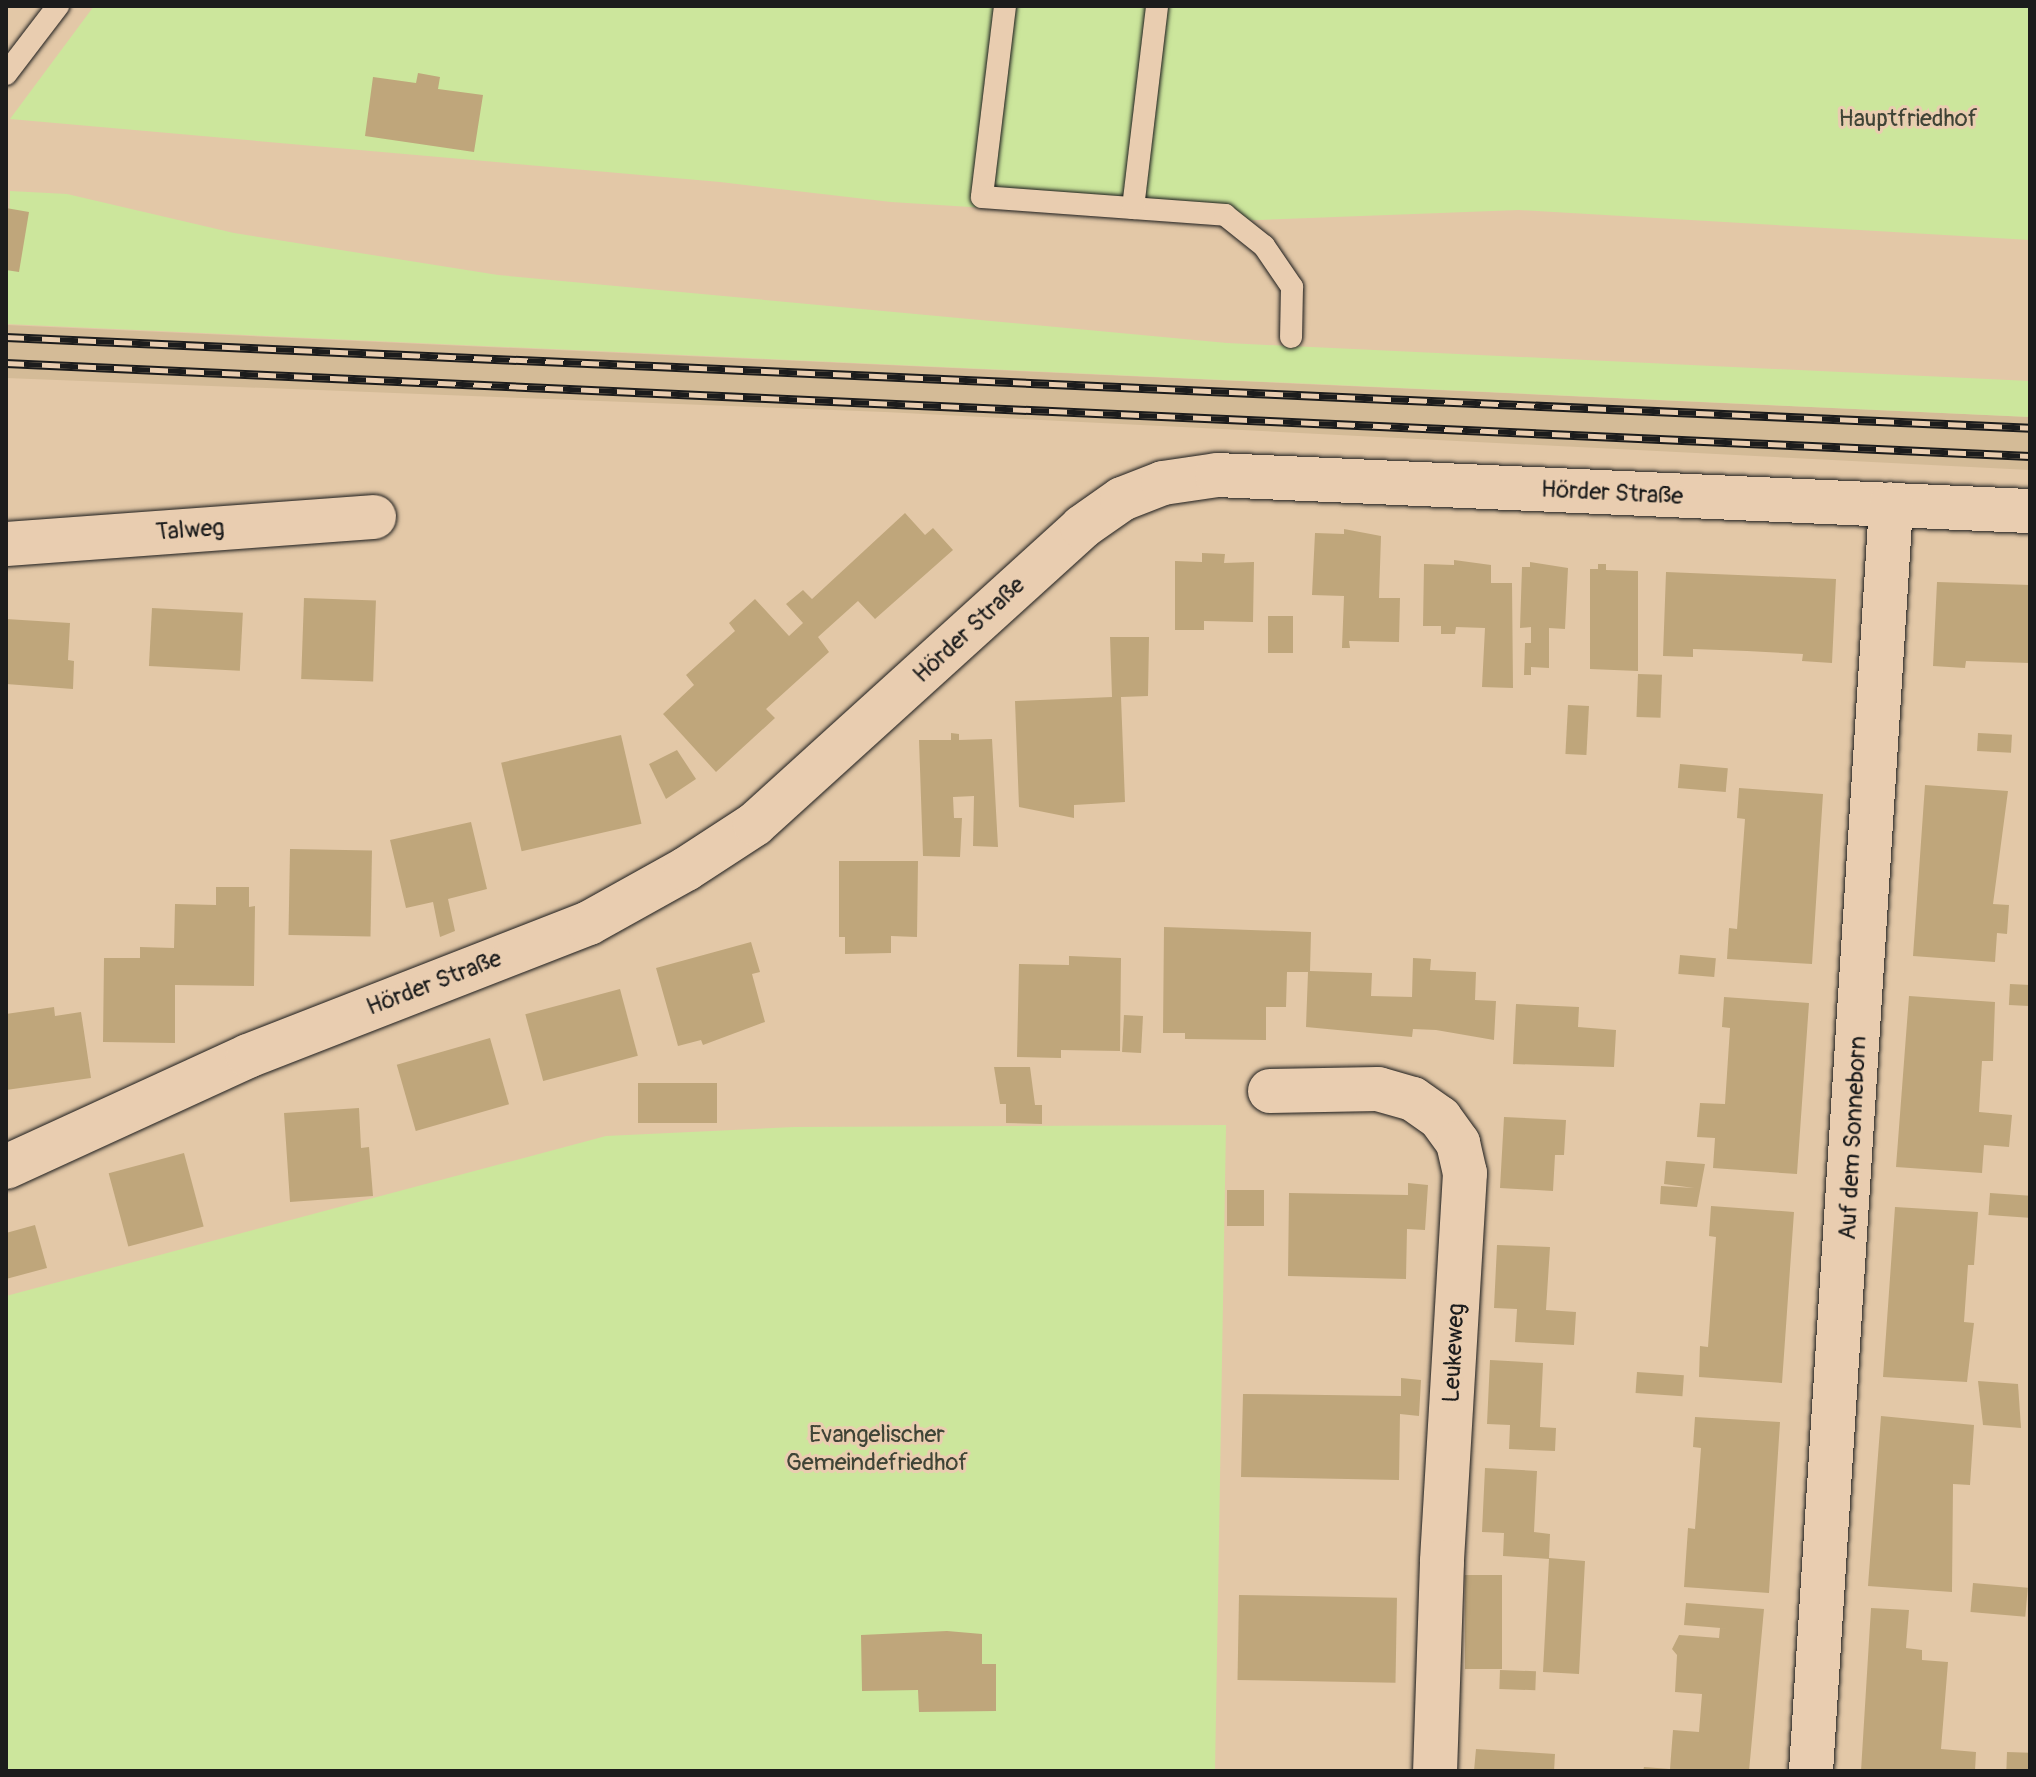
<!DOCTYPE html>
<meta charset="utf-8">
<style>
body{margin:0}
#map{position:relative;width:2036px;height:1777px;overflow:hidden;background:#e3c8a7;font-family:Pangolin,sans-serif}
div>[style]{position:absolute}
.built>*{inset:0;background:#d4bb97}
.green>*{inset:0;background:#cce69c}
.building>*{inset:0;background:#bfa67b;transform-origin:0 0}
.roads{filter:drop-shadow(0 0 2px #1c1c1c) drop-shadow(0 0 2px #1c1c1c)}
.lane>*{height:22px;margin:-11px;padding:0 11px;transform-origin:11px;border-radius:11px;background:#e9cdb0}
.street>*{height:44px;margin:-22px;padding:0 22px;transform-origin:22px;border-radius:22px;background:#e9cdb0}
.rail>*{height:9px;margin-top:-4.5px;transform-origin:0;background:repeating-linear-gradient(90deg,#e9cdb0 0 18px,#1c1c1c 0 36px);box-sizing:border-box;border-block:2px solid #1c1c1c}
span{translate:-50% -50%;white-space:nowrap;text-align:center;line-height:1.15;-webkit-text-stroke:6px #e9cdb0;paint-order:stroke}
.park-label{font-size:24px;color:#3f4436}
.street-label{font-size:24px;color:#1c1c1c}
.frame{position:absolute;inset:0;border:8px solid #1c1c1c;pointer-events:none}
</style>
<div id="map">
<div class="built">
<i style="clip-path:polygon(6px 325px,2030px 417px,2030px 470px,885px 412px,6px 378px)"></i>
</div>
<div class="green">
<i style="clip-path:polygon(94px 6px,2030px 6px,2030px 240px,1519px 210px,1206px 222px,891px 202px,720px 182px,10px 119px)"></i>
<i style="clip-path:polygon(10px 191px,67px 194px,234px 233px,498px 275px,1227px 343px,2030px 381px,2030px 417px,6px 324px)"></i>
<i style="clip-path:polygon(1226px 1125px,1215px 1771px,6px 1771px,6px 1296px,606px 1136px,794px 1127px)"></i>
</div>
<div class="building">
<i style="clip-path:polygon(418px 73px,440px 77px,438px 89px,483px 95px,474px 152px,365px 136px,373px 77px,416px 83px)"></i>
<i style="clip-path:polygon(6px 208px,29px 212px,19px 272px,6px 270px)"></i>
<i style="clip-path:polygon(905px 513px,925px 535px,933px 528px,953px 550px,875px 619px,858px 601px,818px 637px,829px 652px,766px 709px,775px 718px,716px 772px,663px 714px,694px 685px,686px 675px,735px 631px,729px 623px,755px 599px,789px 636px,803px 623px,786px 604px,803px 590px,812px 599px)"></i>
<i style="clip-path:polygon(1344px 529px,1381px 536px,1379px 598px,1400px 598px,1399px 642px,1349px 641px,1350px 648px,1342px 648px,1344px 596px,1312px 595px,1315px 533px,1344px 534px)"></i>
<i style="clip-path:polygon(1202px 553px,1225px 554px,1224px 563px,1254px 562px,1253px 622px,1204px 621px,1204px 630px,1175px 630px,1175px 561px,1202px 562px)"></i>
<i style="clip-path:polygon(1454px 560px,1491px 565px,1491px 583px,1512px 583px,1513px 688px,1482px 687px,1485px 628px,1456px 627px,1455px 634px,1441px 634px,1441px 626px,1423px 626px,1424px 564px,1454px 565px)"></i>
<i style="clip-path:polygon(1530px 562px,1568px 568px,1565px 629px,1549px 628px,1549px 668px,1531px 667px,1531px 675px,1524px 675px,1525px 643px,1531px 643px,1531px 627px,1520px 628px,1522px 567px,1530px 567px)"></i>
<i style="clip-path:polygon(1598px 564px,1606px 564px,1606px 570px,1638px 571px,1638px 671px,1590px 669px,1590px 569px,1598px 569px)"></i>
<i style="clip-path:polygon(1666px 572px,1836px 579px,1832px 663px,1802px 661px,1803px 654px,1747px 651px,1693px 649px,1693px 657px,1663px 656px)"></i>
<i style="clip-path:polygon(1937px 582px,2030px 585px,2030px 663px,1966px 661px,1965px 668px,1933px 666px)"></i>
<i style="left:304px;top:598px;width:72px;height:81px;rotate:2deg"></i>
<i style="left:152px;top:608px;width:91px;height:58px;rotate:3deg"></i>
<i style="left:1268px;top:616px;width:25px;height:37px"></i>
<i style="clip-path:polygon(6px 619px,70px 623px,68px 660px,74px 661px,73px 689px,6px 684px)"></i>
<i style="clip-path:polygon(1110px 637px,1149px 637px,1148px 696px,1121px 697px,1125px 802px,1074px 805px,1074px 818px,1019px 807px,1015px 701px,1112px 697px)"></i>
<i style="left:1638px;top:674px;width:24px;height:43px;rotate:2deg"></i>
<i style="left:1568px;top:705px;width:21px;height:49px;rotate:3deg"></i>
<i style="clip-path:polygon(951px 733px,959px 734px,959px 740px,992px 739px,998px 847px,973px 846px,974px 796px,953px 797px,954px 818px,962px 818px,960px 857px,923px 856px,919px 740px,951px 740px)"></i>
<i style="left:1978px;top:733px;width:34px;height:18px;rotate:3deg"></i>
<i style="left:621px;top:735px;width:91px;height:123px;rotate:77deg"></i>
<i style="clip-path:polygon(677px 750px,696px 779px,666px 799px,649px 764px)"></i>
<i style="left:1680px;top:764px;width:48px;height:24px;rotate:5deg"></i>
<i style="clip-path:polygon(1925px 785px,2008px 791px,1993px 904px,2009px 905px,2007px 934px,1997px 933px,1995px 962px,1913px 956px)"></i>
<i style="clip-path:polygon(1739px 788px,1823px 794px,1812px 964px,1727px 959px,1729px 928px,1737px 929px,1745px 819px,1737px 818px)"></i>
<i style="clip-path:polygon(471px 822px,487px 889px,448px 899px,455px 931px,440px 937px,433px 902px,406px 908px,390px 840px)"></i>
<i style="left:290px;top:849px;width:82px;height:86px;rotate:1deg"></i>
<i style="clip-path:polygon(839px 861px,918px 861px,917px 937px,891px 936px,891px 953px,845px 954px,845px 937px,839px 937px)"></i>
<i style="clip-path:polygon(216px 887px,249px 887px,249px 907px,255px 906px,254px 986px,175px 985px,175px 1043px,103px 1042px,104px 958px,140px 958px,140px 947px,174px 948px,175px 904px,216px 905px)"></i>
<i style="clip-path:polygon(1164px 927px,1311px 932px,1310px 971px,1372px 973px,1371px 996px,1412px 997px,1413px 958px,1431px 959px,1430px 970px,1476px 972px,1475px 1000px,1496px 1001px,1494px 1040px,1436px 1030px,1413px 1029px,1412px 1037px,1306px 1027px,1308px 972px,1287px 972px,1286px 1007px,1266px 1007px,1266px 1040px,1185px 1039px,1185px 1033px,1163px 1033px)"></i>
<i style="clip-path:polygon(751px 942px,760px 972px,752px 974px,765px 1022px,703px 1045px,701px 1040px,678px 1046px,656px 968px)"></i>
<i style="left:1680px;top:955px;width:36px;height:19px;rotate:5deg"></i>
<i style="clip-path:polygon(1069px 956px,1121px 958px,1120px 1051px,1061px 1050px,1061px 1058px,1017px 1057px,1019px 964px,1069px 965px)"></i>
<i style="left:2010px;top:984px;width:20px;height:21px;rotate:3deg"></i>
<i style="left:620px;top:989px;width:69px;height:98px;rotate:75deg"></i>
<i style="clip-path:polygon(1909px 996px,1995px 1002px,1993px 1061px,1982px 1061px,1979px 1112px,2012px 1115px,2009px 1147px,1984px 1145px,1982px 1173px,1896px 1167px)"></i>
<i style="clip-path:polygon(1724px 997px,1809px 1003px,1797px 1174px,1713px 1168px,1715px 1138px,1697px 1137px,1700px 1103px,1725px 1104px,1730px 1028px,1722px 1027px)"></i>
<i style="clip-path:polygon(1516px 1004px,1579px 1007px,1578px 1027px,1616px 1030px,1614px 1067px,1513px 1064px)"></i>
<i style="clip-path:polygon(54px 1007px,55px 1016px,81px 1012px,91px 1078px,6px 1090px,6px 1014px)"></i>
<i style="left:1124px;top:1015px;width:19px;height:37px;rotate:3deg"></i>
<i style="left:490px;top:1038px;width:69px;height:97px;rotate:74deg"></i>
<i style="clip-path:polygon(994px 1067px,1030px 1067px,1035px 1105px,1042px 1105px,1042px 1124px,1006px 1123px,1006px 1104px,1000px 1104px)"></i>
<i style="left:638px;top:1083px;width:79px;height:40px"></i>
<i style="clip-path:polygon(359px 1108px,361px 1148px,369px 1147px,373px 1196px,290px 1202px,284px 1113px)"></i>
<i style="clip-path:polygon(1504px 1117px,1566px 1120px,1564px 1155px,1555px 1155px,1553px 1191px,1500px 1188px)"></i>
<i style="left:184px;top:1153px;width:76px;height:78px;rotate:75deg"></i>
<i style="clip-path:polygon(1666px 1161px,1705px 1164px,1697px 1207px,1660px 1204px,1661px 1186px,1694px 1188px,1664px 1184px)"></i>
<i style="clip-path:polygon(1408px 1183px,1428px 1185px,1425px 1230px,1407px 1229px,1406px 1279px,1288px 1276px,1289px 1193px,1408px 1195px)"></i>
<i style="left:1227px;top:1190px;width:37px;height:36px"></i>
<i style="left:1990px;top:1193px;width:40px;height:22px;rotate:4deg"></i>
<i style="clip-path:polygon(1711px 1206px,1794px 1212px,1782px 1383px,1699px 1377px,1700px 1346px,1708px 1347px,1716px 1237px,1709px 1236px)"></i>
<i style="clip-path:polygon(1895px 1207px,1978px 1212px,1974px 1265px,1968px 1265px,1964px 1322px,1974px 1323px,1967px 1382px,1883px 1377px)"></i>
<i style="clip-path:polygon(35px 1225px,47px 1268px,6px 1279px,6px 1233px)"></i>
<i style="clip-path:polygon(1497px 1245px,1550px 1247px,1546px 1310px,1576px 1312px,1574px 1345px,1515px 1342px,1517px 1309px,1494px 1308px)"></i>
<i style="clip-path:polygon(1490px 1360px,1543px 1363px,1540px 1427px,1556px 1428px,1555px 1451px,1509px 1449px,1510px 1425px,1487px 1424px)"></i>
<i style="left:1637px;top:1372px;width:47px;height:21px;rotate:4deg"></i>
<i style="clip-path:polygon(1401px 1378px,1421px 1380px,1419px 1416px,1400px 1414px,1399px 1480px,1241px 1477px,1243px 1394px,1401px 1396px)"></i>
<i style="clip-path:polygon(1978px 1381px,2018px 1384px,2021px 1428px,1983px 1425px)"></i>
<i style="clip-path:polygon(1881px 1416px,1974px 1425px,1970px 1485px,1953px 1484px,1952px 1592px,1868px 1586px)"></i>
<i style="clip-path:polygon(1695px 1417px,1780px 1422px,1769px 1593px,1684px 1587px,1688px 1528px,1695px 1529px,1701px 1448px,1693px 1447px)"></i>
<i style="clip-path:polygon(1485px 1468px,1537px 1471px,1534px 1532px,1550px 1534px,1549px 1558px,1585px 1561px,1579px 1674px,1543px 1672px,1549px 1559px,1503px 1556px,1504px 1533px,1482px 1532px)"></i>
<i style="left:1465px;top:1575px;width:37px;height:94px"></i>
<i style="left:1973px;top:1583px;width:55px;height:29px;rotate:5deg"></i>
<i style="left:1239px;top:1595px;width:158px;height:85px;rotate:1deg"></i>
<i style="clip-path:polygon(1686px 1603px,1764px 1609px,1749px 1771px,1643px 1771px,1644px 1767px,1670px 1769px,1673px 1730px,1699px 1732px,1702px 1694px,1675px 1692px,1677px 1655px,1672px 1649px,1679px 1635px,1719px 1638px,1720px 1628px,1733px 1629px,1684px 1625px)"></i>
<i style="clip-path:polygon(1871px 1608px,1909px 1610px,1906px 1648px,1922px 1650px,1922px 1660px,1948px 1662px,1941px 1749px,1976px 1752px,1975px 1771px,1861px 1771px)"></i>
<i style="clip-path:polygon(947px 1631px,982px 1634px,982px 1664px,996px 1664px,996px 1711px,919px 1712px,918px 1690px,862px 1691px,861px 1635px)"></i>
<i style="left:1500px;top:1670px;width:36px;height:19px;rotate:2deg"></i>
<i style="clip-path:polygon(1476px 1749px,1555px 1754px,1554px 1771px,1474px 1771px)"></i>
<i style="left:2007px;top:1752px;width:23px;height:19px;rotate:2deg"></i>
</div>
<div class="roads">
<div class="lane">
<i style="left:1005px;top:6px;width:192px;rotate:96.9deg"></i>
<i style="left:982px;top:197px;width:244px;rotate:4.2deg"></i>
<i style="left:1225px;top:215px;width:50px;rotate:38.5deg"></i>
<i style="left:1264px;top:246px;width:50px;rotate:55.7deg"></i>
<i style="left:1292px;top:287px;width:50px;rotate:91.1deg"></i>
<i style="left:6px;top:74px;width:86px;rotate:-52.6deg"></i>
<i style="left:1133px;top:208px;width:203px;rotate:-83.2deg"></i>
</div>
<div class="street">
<i style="left:6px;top:544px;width:369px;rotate:-4.2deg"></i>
<i style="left:1270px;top:1091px;width:108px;rotate:-1.1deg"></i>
<i style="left:1378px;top:1089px;width:36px;rotate:16deg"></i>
<i style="left:1413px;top:1099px;width:33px;rotate:35deg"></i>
<i style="left:1440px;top:1118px;width:31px;rotate:54deg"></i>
<i style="left:1458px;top:1143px;width:31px;rotate:77deg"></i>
<i style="left:1465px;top:1173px;width:390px;rotate:93.4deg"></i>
<i style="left:1442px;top:1562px;width:209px;rotate:91.9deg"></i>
<i style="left:6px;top:1167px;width:266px;rotate:-24.6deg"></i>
<i style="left:248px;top:1056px;width:366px;rotate:-21.3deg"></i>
<i style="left:589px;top:923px;width:111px;rotate:-29.1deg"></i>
<i style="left:686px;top:869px;width:82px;rotate:-33.1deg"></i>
<i style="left:755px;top:824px;width:442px;rotate:-42.2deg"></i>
<i style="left:1082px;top:527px;width:49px;rotate:-35deg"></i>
<i style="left:1122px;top:499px;width:44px;rotate:-21.3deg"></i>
<i style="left:1163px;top:483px;width:55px;rotate:-8.4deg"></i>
<i style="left:1217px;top:475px;width:814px;rotate:2.54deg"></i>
<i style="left:1811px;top:1771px;width:1269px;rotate:-86.38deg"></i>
</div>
</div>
<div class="rail">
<i style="left:6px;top:337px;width:2026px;rotate:2.57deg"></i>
<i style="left:6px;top:363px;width:2026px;rotate:2.63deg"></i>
</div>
<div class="park-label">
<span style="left:1908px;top:119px">Hauptfriedhof</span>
<span style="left:877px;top:1449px">Evangelischer<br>Gemeindefriedhof</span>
</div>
<div class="street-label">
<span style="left:1612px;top:493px;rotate:3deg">Hörder Straße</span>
<span style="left:190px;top:530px;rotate:-4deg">Talweg</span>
<span style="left:969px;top:630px;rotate:-43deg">Hörder Straße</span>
<span style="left:434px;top:983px;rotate:-21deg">Hörder Straße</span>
<span style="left:1853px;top:1138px;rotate:-87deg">Auf dem Sonneborn</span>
<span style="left:1454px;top:1353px;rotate:-87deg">Leukeweg</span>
</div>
<div class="frame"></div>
</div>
